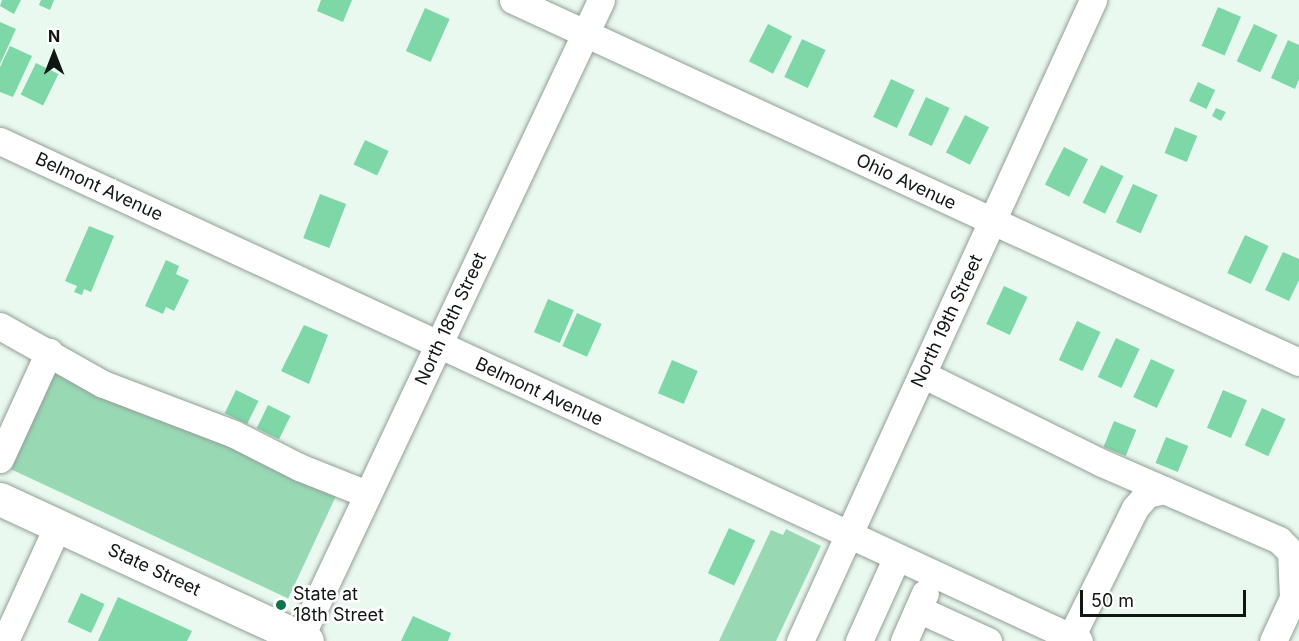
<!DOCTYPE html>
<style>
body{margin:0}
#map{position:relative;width:1299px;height:641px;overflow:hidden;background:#eaf9ef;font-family:Inter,sans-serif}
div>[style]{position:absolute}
.green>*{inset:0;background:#98d9b4;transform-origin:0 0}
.building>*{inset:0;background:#7ed7a7;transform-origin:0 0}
.roads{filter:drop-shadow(0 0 2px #919f96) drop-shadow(0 0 2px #919f96)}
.minor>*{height:27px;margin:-13.5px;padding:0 13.5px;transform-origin:13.5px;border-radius:13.5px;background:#fff}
.major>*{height:33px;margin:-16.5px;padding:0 16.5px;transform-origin:16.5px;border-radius:16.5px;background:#fff}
.dots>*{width:16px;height:16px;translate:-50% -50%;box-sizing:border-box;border:3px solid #fff;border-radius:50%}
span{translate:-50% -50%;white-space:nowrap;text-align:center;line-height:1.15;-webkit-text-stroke:5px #fff;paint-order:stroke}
.street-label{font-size:18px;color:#111613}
.poi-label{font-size:18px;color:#111613}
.left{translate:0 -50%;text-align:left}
.north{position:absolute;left:24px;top:24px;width:60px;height:60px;-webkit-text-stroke:4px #fff;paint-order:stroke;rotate:0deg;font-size:16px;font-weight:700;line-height:24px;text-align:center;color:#111613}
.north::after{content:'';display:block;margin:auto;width:21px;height:27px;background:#111613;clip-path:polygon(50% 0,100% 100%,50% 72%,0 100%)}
.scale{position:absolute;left:1080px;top:590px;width:166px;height:27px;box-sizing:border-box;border:3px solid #111613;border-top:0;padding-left:8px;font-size:18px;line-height:21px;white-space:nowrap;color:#111613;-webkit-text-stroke:4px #fff;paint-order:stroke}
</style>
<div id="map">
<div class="green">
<i style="left:55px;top:365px;width:310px;height:113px;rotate:25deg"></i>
<i style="clip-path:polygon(786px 529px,821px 546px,776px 641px,719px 641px,771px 530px,783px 535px)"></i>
</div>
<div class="building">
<i style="clip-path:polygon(2px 0,21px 0,14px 14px,0 6px)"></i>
<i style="clip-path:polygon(41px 0,54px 0,50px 10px,39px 5px)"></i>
<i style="clip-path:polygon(321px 0,352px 0,343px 22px,317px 11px)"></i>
<i style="left:1218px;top:7px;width:25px;height:42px;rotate:23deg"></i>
<i style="left:425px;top:8px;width:27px;height:47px;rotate:24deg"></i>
<i style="clip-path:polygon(0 22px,16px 29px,0 64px)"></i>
<i style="left:768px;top:24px;width:27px;height:42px;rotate:27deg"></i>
<i style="left:1254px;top:24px;width:26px;height:41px;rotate:25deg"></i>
<i style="left:802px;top:39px;width:26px;height:42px;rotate:25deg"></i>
<i style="clip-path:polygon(1288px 40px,1299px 45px,1299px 79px,1295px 89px,1271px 78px)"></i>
<i style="clip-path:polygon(10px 46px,32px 56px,13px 97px,0 92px,0 67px)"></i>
<i style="left:36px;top:63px;width:25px;height:35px;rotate:26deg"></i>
<i style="left:891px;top:79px;width:26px;height:42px;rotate:25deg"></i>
<i style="left:1198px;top:82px;width:19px;height:21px;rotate:25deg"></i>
<i style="left:926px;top:97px;width:26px;height:42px;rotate:25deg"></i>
<i style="clip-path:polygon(1216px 108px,1226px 112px,1221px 121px,1212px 116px)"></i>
<i style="left:965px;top:115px;width:27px;height:42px;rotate:27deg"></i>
<i style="left:1175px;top:127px;width:24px;height:28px;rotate:22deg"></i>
<i style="left:365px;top:140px;width:26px;height:27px;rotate:25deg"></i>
<i style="left:1064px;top:147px;width:27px;height:42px;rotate:27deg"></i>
<i style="left:1101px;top:165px;width:25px;height:42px;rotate:26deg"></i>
<i style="left:1133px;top:184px;width:27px;height:42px;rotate:24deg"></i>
<i style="left:320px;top:194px;width:28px;height:47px;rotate:21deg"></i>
<i style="clip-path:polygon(89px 226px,114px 236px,91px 292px,84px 289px,82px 295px,74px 292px,77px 286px,65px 281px)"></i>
<i style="left:1245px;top:235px;width:26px;height:42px;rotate:25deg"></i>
<i style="clip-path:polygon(1283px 252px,1299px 259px,1299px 280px,1289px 301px,1265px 290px)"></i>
<i style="clip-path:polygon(166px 260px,179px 266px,176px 274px,189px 280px,174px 311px,166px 307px,163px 314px,145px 306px)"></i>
<i style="left:1004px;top:286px;width:26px;height:42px;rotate:25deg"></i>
<i style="left:548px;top:299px;width:28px;height:36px;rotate:23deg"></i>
<i style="left:577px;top:313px;width:27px;height:36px;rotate:24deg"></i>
<i style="left:1077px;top:321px;width:26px;height:43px;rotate:25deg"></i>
<i style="clip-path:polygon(304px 325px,328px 335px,309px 384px,281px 371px)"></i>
<i style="left:1116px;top:338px;width:26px;height:43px;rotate:25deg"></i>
<i style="left:1151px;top:359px;width:26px;height:42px;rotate:25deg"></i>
<i style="left:672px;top:360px;width:28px;height:36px;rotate:23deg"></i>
<i style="left:236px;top:390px;width:25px;height:26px;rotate:26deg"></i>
<i style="left:1223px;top:390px;width:26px;height:41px;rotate:23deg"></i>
<i style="left:268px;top:405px;width:25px;height:26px;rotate:26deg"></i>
<i style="left:1262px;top:408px;width:26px;height:41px;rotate:25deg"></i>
<i style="left:1114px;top:421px;width:24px;height:28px;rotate:22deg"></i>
<i style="left:1166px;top:437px;width:24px;height:28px;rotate:22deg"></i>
<i style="left:729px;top:528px;width:29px;height:50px;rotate:25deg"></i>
<i style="left:81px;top:593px;width:26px;height:32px;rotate:25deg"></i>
<i style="clip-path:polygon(118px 597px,192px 631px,187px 641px,98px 641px)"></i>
<i style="clip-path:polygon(413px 616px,451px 633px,448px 641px,401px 641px)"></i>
</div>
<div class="roads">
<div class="minor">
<i style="left:513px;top:0;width:865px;rotate:24.73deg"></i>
<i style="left:0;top:141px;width:1189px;rotate:24.86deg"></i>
<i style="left:0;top:326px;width:118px;rotate:29.4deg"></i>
<i style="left:103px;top:384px;width:140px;rotate:20.9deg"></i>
<i style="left:234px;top:434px;width:73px;rotate:26.9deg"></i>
<i style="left:299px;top:467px;width:73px;rotate:21.7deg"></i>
<i style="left:922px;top:374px;width:201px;rotate:26.3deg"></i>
<i style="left:1102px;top:463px;width:193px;rotate:23.5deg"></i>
<i style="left:1279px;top:540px;width:17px;rotate:45deg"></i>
<i style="left:1291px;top:552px;width:46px;rotate:87.5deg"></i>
<i style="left:1293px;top:598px;width:47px;rotate:114.9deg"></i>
<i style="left:0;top:459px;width:118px;rotate:-65.4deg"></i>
<i style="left:918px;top:609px;width:77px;rotate:24.6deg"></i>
<i style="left:1071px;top:637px;width:144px;rotate:-63.6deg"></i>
<i style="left:1135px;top:508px;width:18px;rotate:-49deg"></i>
<i style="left:1147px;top:494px;width:18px;rotate:-13deg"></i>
<i style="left:300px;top:638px;width:705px;rotate:-64.74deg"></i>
<i style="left:5px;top:641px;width:128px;rotate:-65.4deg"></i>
<i style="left:800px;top:641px;width:705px;rotate:-65.43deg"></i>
<i style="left:859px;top:641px;width:92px;rotate:-65.7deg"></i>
<i style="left:904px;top:641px;width:52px;rotate:-66.4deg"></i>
</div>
<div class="major">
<i style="left:0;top:499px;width:338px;rotate:24.8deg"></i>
</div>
</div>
<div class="dots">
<i style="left:281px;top:605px;background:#11734a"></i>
</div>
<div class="street-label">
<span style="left:906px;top:182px;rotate:25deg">Ohio Avenue</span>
<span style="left:99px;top:187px;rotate:25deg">Belmont Avenue</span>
<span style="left:451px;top:319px;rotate:-65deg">North 18th Street</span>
<span style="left:947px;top:321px;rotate:-65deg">North 19th Street</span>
<span style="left:539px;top:392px;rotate:25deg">Belmont Avenue</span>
<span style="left:154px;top:570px;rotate:25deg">State Street</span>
</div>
<div class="poi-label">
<span class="left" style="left:293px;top:605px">State at<br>18th Street</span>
</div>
<div class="north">N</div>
<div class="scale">50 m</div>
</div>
